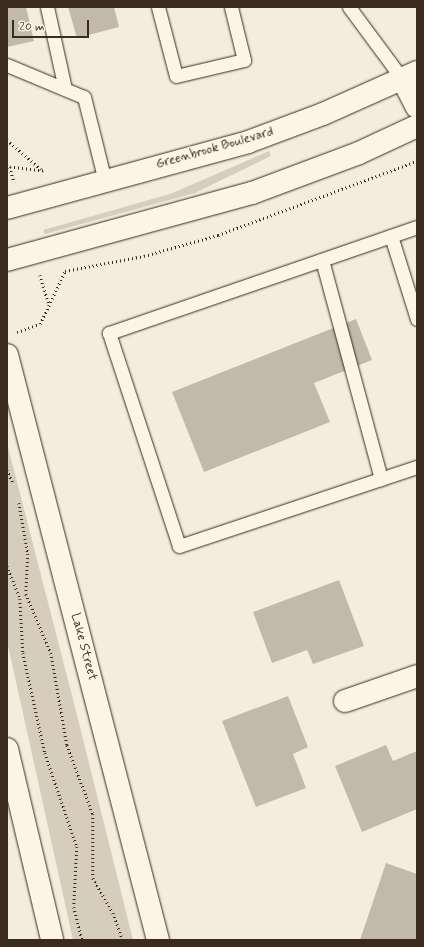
<!DOCTYPE html>
<style>
body{margin:0}
#map{position:relative;width:424px;height:947px;overflow:hidden;background:#f4eddd;font-family:Mynerve,sans-serif}
div>[style]{position:absolute}
.green>*{inset:0;background:#d6cdbd}
.building>*{inset:0;background:#c3b9aa}
.path>*{height:2.5px;margin-top:-1.25px;transform-origin:0;background:repeating-linear-gradient(90deg,#3b2a1e 0 1px,transparent 0 4px)}
.roads{filter:drop-shadow(0 0 1px #3b2a1e) drop-shadow(0 0 1px #3b2a1e)}
.service>*{height:13px;margin:-6.5px;padding:0 6.5px;transform-origin:6.5px;border-radius:6.5px;background:#fcf5e5}
.minor>*{height:22px;margin:-11px;padding:0 11px;transform-origin:11px;border-radius:11px;background:#fcf5e5}
.secondary>*{height:22px;margin:-11px;padding:0 11px;transform-origin:11px;border-radius:11px;background:#fcf5e5}
.primary>*{height:22px;margin:-11px;padding:0 11px;transform-origin:11px;border-radius:11px;background:#fcf5e5}
span{translate:-50% -50%;white-space:nowrap;text-align:center;line-height:1.15;-webkit-text-stroke:3px #fcf5e5;paint-order:stroke}
.street-label{font-size:13px;color:#3b2a1e}
.frame{position:absolute;inset:0;border:8px solid #3b2a1e;pointer-events:none}
.scale{position:absolute;left:12px;top:20px;width:77px;height:18px;box-sizing:border-box;border:2px solid #3b2a1e;border-top:0;padding-left:5px;font-size:12px;line-height:14px;white-space:nowrap;color:#3b2a1e;-webkit-text-stroke:3px #fcf5e5;paint-order:stroke}
</style>
<div id="map">
<div class="green">
<i style="clip-path:polygon(269px 151px,271px 156px,195px 193px,45px 234px,43px 230px,170px 194px)"></i>
<i style="clip-path:polygon(7px 443px,78px 719px,133px 940px,73px 940px,7px 641px)"></i>
</div>
<div class="building">
<i style="clip-path:polygon(7px 7px,26px 7px,34px 41px,7px 47px)"></i>
<i style="clip-path:polygon(68px 7px,114px 7px,119px 27px,77px 38px)"></i>
<i style="clip-path:polygon(356px 319px,372px 360px,314px 383px,330px 422px,204px 472px,172px 392px)"></i>
<i style="clip-path:polygon(339px 580px,364px 646px,313px 664px,307px 650px,272px 663px,253px 612px)"></i>
<i style="clip-path:polygon(288px 696px,308px 747px,293px 754px,306px 788px,256px 807px,222px 721px)"></i>
<i style="clip-path:polygon(386px 745px,393px 761px,417px 751px,417px 809px,362px 832px,335px 766px)"></i>
<i style="clip-path:polygon(386px 863px,417px 874px,417px 940px,360px 940px)"></i>
</div>
<div class="path">
<i style="left:7px;top:140px;width:48px;rotate:40.7deg"></i>
<i style="left:43px;top:171px;width:33px;rotate:-173deg"></i>
<i style="left:10px;top:167px;width:16px;rotate:75deg"></i>
<i style="left:40px;top:275px;width:31px;rotate:73deg"></i>
<i style="left:17px;top:332px;width:24px;rotate:-19deg"></i>
<i style="left:40px;top:324px;width:59px;rotate:-64.7deg"></i>
<i style="left:65px;top:271px;width:80px;rotate:-10.8deg"></i>
<i style="left:144px;top:256px;width:77px;rotate:-15.8deg"></i>
<i style="left:218px;top:235px;width:212px;rotate:-20.4deg"></i>
<i style="left:7px;top:470px;width:14px;rotate:65deg"></i>
<i style="left:19px;top:503px;width:52px;rotate:80deg"></i>
<i style="left:28px;top:554px;width:40px;rotate:92.9deg"></i>
<i style="left:26px;top:594px;width:64px;rotate:67deg"></i>
<i style="left:51px;top:653px;width:93px;rotate:80.1deg"></i>
<i style="left:67px;top:745px;width:74px;rotate:69.4deg"></i>
<i style="left:93px;top:814px;width:64px;rotate:90deg"></i>
<i style="left:93px;top:878px;width:40px;rotate:60.3deg"></i>
<i style="left:113px;top:913px;width:29px;rotate:70deg"></i>
<i style="left:7px;top:566px;width:35px;rotate:68deg"></i>
<i style="left:20px;top:599px;width:54px;rotate:86.8deg"></i>
<i style="left:23px;top:653px;width:102px;rotate:77.6deg"></i>
<i style="left:45px;top:753px;width:99px;rotate:71.2deg"></i>
<i style="left:77px;top:847px;width:60px;rotate:92.9deg"></i>
<i style="left:74px;top:907px;width:34px;rotate:76deg"></i>
</div>
<div class="roads">
<div class="service">
<i style="left:47px;top:7px;width:84px;rotate:77.6deg"></i>
<i style="left:158px;top:7px;width:71px;rotate:75.4deg"></i>
<i style="left:176px;top:76px;width:70px;rotate:-13.2deg"></i>
<i style="left:244px;top:60px;width:55px;rotate:-103.8deg"></i>
<i style="left:349px;top:7px;width:91px;rotate:53.5deg"></i>
<i style="left:7px;top:65px;width:83px;rotate:22.6deg"></i>
<i style="left:84px;top:97px;width:87px;rotate:76deg"></i>
<i style="left:417px;top:227px;width:326px;rotate:161deg"></i>
<i style="left:109px;top:333px;width:224px;rotate:71.8deg"></i>
<i style="left:179px;top:546px;width:251px;rotate:-18.4deg"></i>
<i style="left:391px;top:236px;width:87px;rotate:72.6deg"></i>
<i style="left:322px;top:260px;width:227px;rotate:74.9deg"></i>
</div>
<div class="minor">
<i style="left:403px;top:80px;width:30px;rotate:63deg"></i>
<i style="left:345px;top:701px;width:76px;rotate:-19.1deg"></i>
</div>
<div class="secondary">
<i style="left:7px;top:208px;width:250px;rotate:-15.3deg"></i>
<i style="left:248px;top:142px;width:80px;rotate:-20.5deg"></i>
<i style="left:323px;top:114px;width:103px;rotate:-24.1deg"></i>
<i style="left:7px;top:260px;width:254px;rotate:-15.3deg"></i>
<i style="left:252px;top:193px;width:114px;rotate:-20.5deg"></i>
<i style="left:359px;top:153px;width:64px;rotate:-25deg"></i>
</div>
<div class="primary">
<i style="left:7px;top:355px;width:604px;rotate:75.53deg"></i>
<i style="left:7px;top:749px;width:196px;rotate:76.7deg"></i>
</div>
</div>
<div class="street-label">
<span style="left:215px;top:149px;rotate:-16deg">Greenbrook Boulevard</span>
<span style="left:83px;top:647px;rotate:75deg">Lake Street</span>
</div>
<div class="frame"></div>
<div class="scale">20 m</div>
</div>
